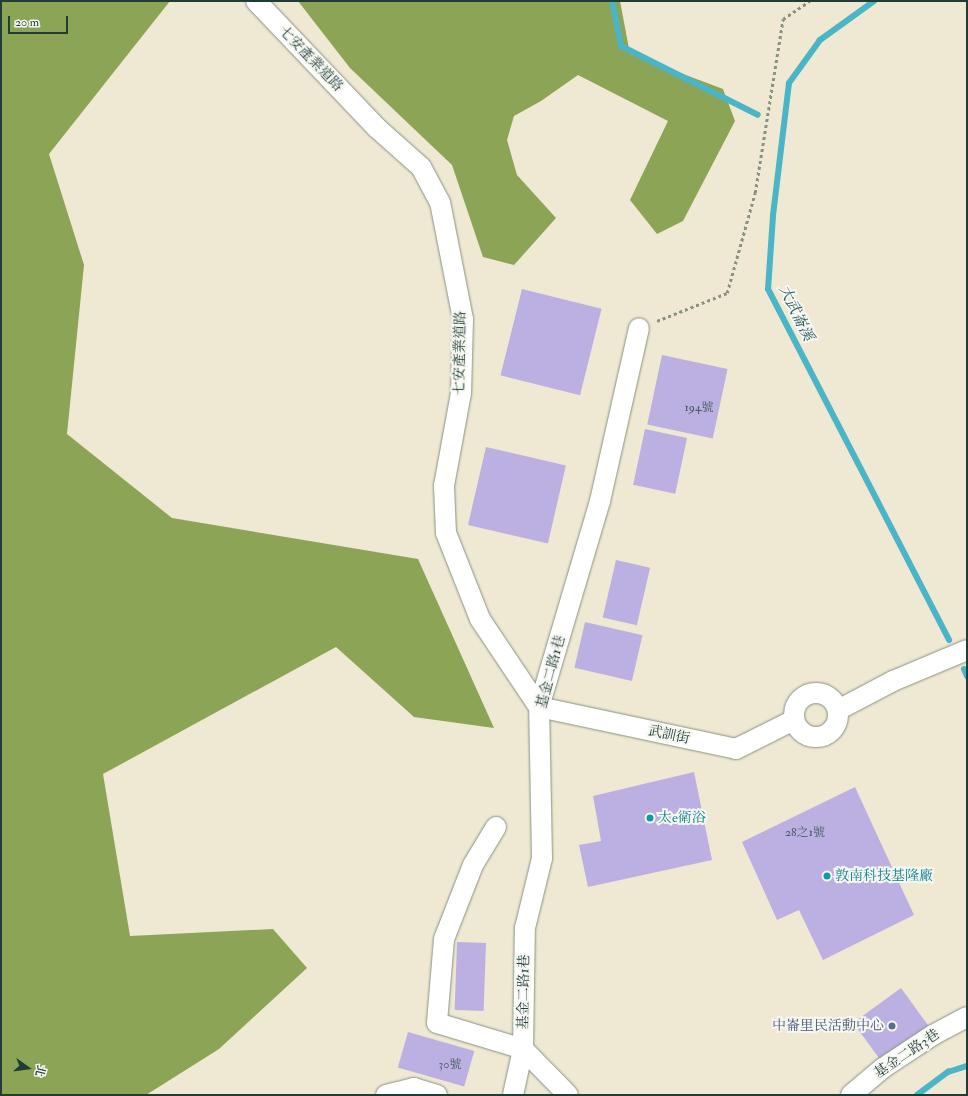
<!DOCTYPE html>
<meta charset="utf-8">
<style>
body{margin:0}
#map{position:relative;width:968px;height:1096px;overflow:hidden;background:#efe8d2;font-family:"IM FELL Double Pica","Noto Serif TC",serif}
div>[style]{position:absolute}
.forest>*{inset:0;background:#8ba455}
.stream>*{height:6px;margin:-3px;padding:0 3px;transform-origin:3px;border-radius:3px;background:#4ab5c7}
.building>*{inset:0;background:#bcb0e3;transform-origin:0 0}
.path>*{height:2.5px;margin-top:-1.25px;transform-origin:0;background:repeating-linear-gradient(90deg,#879283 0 3px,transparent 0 6px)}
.roads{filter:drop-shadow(0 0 1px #879283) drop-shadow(0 0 1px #879283)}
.minor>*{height:20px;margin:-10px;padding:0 10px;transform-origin:10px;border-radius:10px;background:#fff}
.minor>.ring{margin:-10px;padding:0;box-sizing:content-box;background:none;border:20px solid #fff;border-radius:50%}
.dots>*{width:11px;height:11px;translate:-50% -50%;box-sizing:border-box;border:2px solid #f6f6f2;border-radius:50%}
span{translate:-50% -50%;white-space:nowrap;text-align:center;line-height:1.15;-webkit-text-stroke:4px #f6f6f2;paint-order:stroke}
.number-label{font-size:12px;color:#465a60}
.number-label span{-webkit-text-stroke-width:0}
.street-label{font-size:14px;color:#1f3d34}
.culture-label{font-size:14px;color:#0d838f}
.left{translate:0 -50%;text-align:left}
.service-label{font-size:14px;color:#4e5e75}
.right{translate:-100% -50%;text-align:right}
.water-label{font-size:15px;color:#2a5b59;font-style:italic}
.frame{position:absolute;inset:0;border:2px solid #1f3d34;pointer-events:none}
.north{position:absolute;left:8px;top:1048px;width:40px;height:40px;-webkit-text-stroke:3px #f6f6f2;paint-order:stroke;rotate:104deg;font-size:11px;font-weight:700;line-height:16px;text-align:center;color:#1f3d34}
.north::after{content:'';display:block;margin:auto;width:14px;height:18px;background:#1f3d34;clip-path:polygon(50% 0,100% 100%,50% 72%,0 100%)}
.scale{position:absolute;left:8px;top:16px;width:60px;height:18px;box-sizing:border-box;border:2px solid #1f3d34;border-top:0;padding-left:5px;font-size:12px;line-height:14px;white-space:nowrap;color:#1f3d34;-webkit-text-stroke:3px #f6f6f2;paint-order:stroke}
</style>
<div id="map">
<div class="forest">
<i style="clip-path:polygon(1px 1px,170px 1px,49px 154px,84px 265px,67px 434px,172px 518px,418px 559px,494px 728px,414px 717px,336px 647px,103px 774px,130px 936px,273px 929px,307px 968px,219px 1049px,146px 1095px,1px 1095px)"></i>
<i style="clip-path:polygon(298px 1px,620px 1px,630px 54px,723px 89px,735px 121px,683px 221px,657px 234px,630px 200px,668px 121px,578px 75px,541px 101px,514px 116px,507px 140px,517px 175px,556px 218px,514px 265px,483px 257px,452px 165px,350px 68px)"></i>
</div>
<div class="stream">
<i style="left:612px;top:1px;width:46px;rotate:78.7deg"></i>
<i style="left:621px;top:46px;width:153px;rotate:26.7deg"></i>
<i style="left:874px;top:1px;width:67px;rotate:144.2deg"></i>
<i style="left:820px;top:40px;width:53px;rotate:125.8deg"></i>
<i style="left:789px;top:83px;width:134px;rotate:96.9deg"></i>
<i style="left:773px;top:216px;width:73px;rotate:93.9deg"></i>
<i style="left:768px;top:289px;width:395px;rotate:62.7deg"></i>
<i style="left:964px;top:669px;width:8px;rotate:67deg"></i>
<i style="left:917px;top:1095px;width:39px;rotate:-37deg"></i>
<i style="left:948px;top:1072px;width:20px;rotate:-18deg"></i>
</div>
<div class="building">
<i style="left:522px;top:289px;width:82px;height:89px;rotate:14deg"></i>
<i style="left:662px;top:355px;width:67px;height:71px;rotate:12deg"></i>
<i style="left:645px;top:429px;width:43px;height:57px;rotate:12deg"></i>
<i style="left:486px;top:447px;width:82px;height:80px;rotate:13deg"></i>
<i style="left:616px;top:560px;width:35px;height:59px;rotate:13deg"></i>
<i style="left:585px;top:622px;width:59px;height:47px;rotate:13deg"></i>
<i style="clip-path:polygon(694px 772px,712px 860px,588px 887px,579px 845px,601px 841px,593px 796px)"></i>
<i style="clip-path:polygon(855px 787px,914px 915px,823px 960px,799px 910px,777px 920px,742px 842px)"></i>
<i style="left:457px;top:942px;width:29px;height:68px;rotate:2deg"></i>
<i style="left:901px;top:988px;width:52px;height:59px;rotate:54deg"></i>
<i style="left:408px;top:1032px;width:69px;height:37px;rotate:16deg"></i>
</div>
<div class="path">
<i style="left:657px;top:321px;width:75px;rotate:-21.8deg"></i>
<i style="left:727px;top:293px;width:104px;rotate:-74.4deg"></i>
<i style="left:755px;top:193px;width:176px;rotate:-80.9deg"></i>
<i style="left:783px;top:19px;width:32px;rotate:-34deg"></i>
</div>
<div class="roads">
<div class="minor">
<i style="left:256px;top:1px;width:175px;rotate:46.4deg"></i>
<i style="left:377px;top:128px;width:59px;rotate:41.6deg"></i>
<i style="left:421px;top:167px;width:40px;rotate:62deg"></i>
<i style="left:440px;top:202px;width:119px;rotate:78.9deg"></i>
<i style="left:463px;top:319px;width:74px;rotate:91.5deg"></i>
<i style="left:461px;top:393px;width:95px;rotate:100.4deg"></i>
<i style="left:444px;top:486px;width:47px;rotate:87.6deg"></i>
<i style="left:446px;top:533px;width:92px;rotate:68.4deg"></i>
<i style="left:480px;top:619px;width:106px;rotate:56.2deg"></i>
<i class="ring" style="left:794px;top:693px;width:24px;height:24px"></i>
<i style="left:539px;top:707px;width:201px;rotate:12deg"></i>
<i style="left:736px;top:749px;width:65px;rotate:-26.6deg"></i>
<i style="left:838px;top:710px;width:62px;rotate:-27.8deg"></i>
<i style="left:893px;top:681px;width:80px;rotate:-22.7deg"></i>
<i style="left:496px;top:827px;width:44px;rotate:121.2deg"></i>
<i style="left:473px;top:865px;width:79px;rotate:111.4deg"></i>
<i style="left:444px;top:939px;width:84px;rotate:94.8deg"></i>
<i style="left:437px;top:1023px;width:90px;rotate:16.8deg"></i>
<i style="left:523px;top:1049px;width:64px;rotate:45.6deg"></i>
<i style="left:386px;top:1095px;width:29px;rotate:-14deg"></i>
<i style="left:414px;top:1088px;width:24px;rotate:17deg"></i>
<i style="left:513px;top:1095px;width:47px;rotate:-77.7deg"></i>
<i style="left:523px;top:1049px;width:121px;rotate:-89.1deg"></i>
<i style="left:525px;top:928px;width:72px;rotate:-76.3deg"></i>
<i style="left:542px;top:858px;width:151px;rotate:-91.1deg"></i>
<i style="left:539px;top:707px;width:215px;rotate:-73.5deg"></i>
<i style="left:600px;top:501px;width:177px;rotate:-77.3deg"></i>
<i style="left:851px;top:1095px;width:42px;rotate:-40.2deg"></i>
<i style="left:883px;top:1068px;width:60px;rotate:-33.4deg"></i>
<i style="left:933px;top:1035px;width:38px;rotate:-28deg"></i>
</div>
</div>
<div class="dots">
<i style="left:650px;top:818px;background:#0f9aa8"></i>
<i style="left:827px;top:876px;background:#0f9aa8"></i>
<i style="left:892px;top:1026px;background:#5c6f8a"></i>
</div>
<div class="number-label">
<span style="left:699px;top:408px">194號</span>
<span style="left:805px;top:833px">28之1號</span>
<span style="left:450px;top:1065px">30號</span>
</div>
<div class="street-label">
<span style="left:311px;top:59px;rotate:46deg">七安產業道路</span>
<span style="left:460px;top:353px;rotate:-89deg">七安產業道路</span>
<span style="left:551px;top:672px;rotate:-75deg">基金二路1巷</span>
<span style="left:669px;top:735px;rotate:12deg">武訓街</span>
<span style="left:524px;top:992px;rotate:-89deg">基金二路1巷</span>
<span style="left:907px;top:1054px;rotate:-34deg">基金二路3巷</span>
</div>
<div class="culture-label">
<span class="left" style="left:658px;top:818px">太e衛浴</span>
<span class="left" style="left:835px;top:876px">敦南科技基隆廠</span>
</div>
<div class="service-label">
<span class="right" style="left:884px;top:1026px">中崙里民活動中心</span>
</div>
<div class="water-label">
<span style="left:796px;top:313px;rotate:64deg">大武崙溪</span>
</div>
<div class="frame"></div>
<div class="north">北</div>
<div class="scale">20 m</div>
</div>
